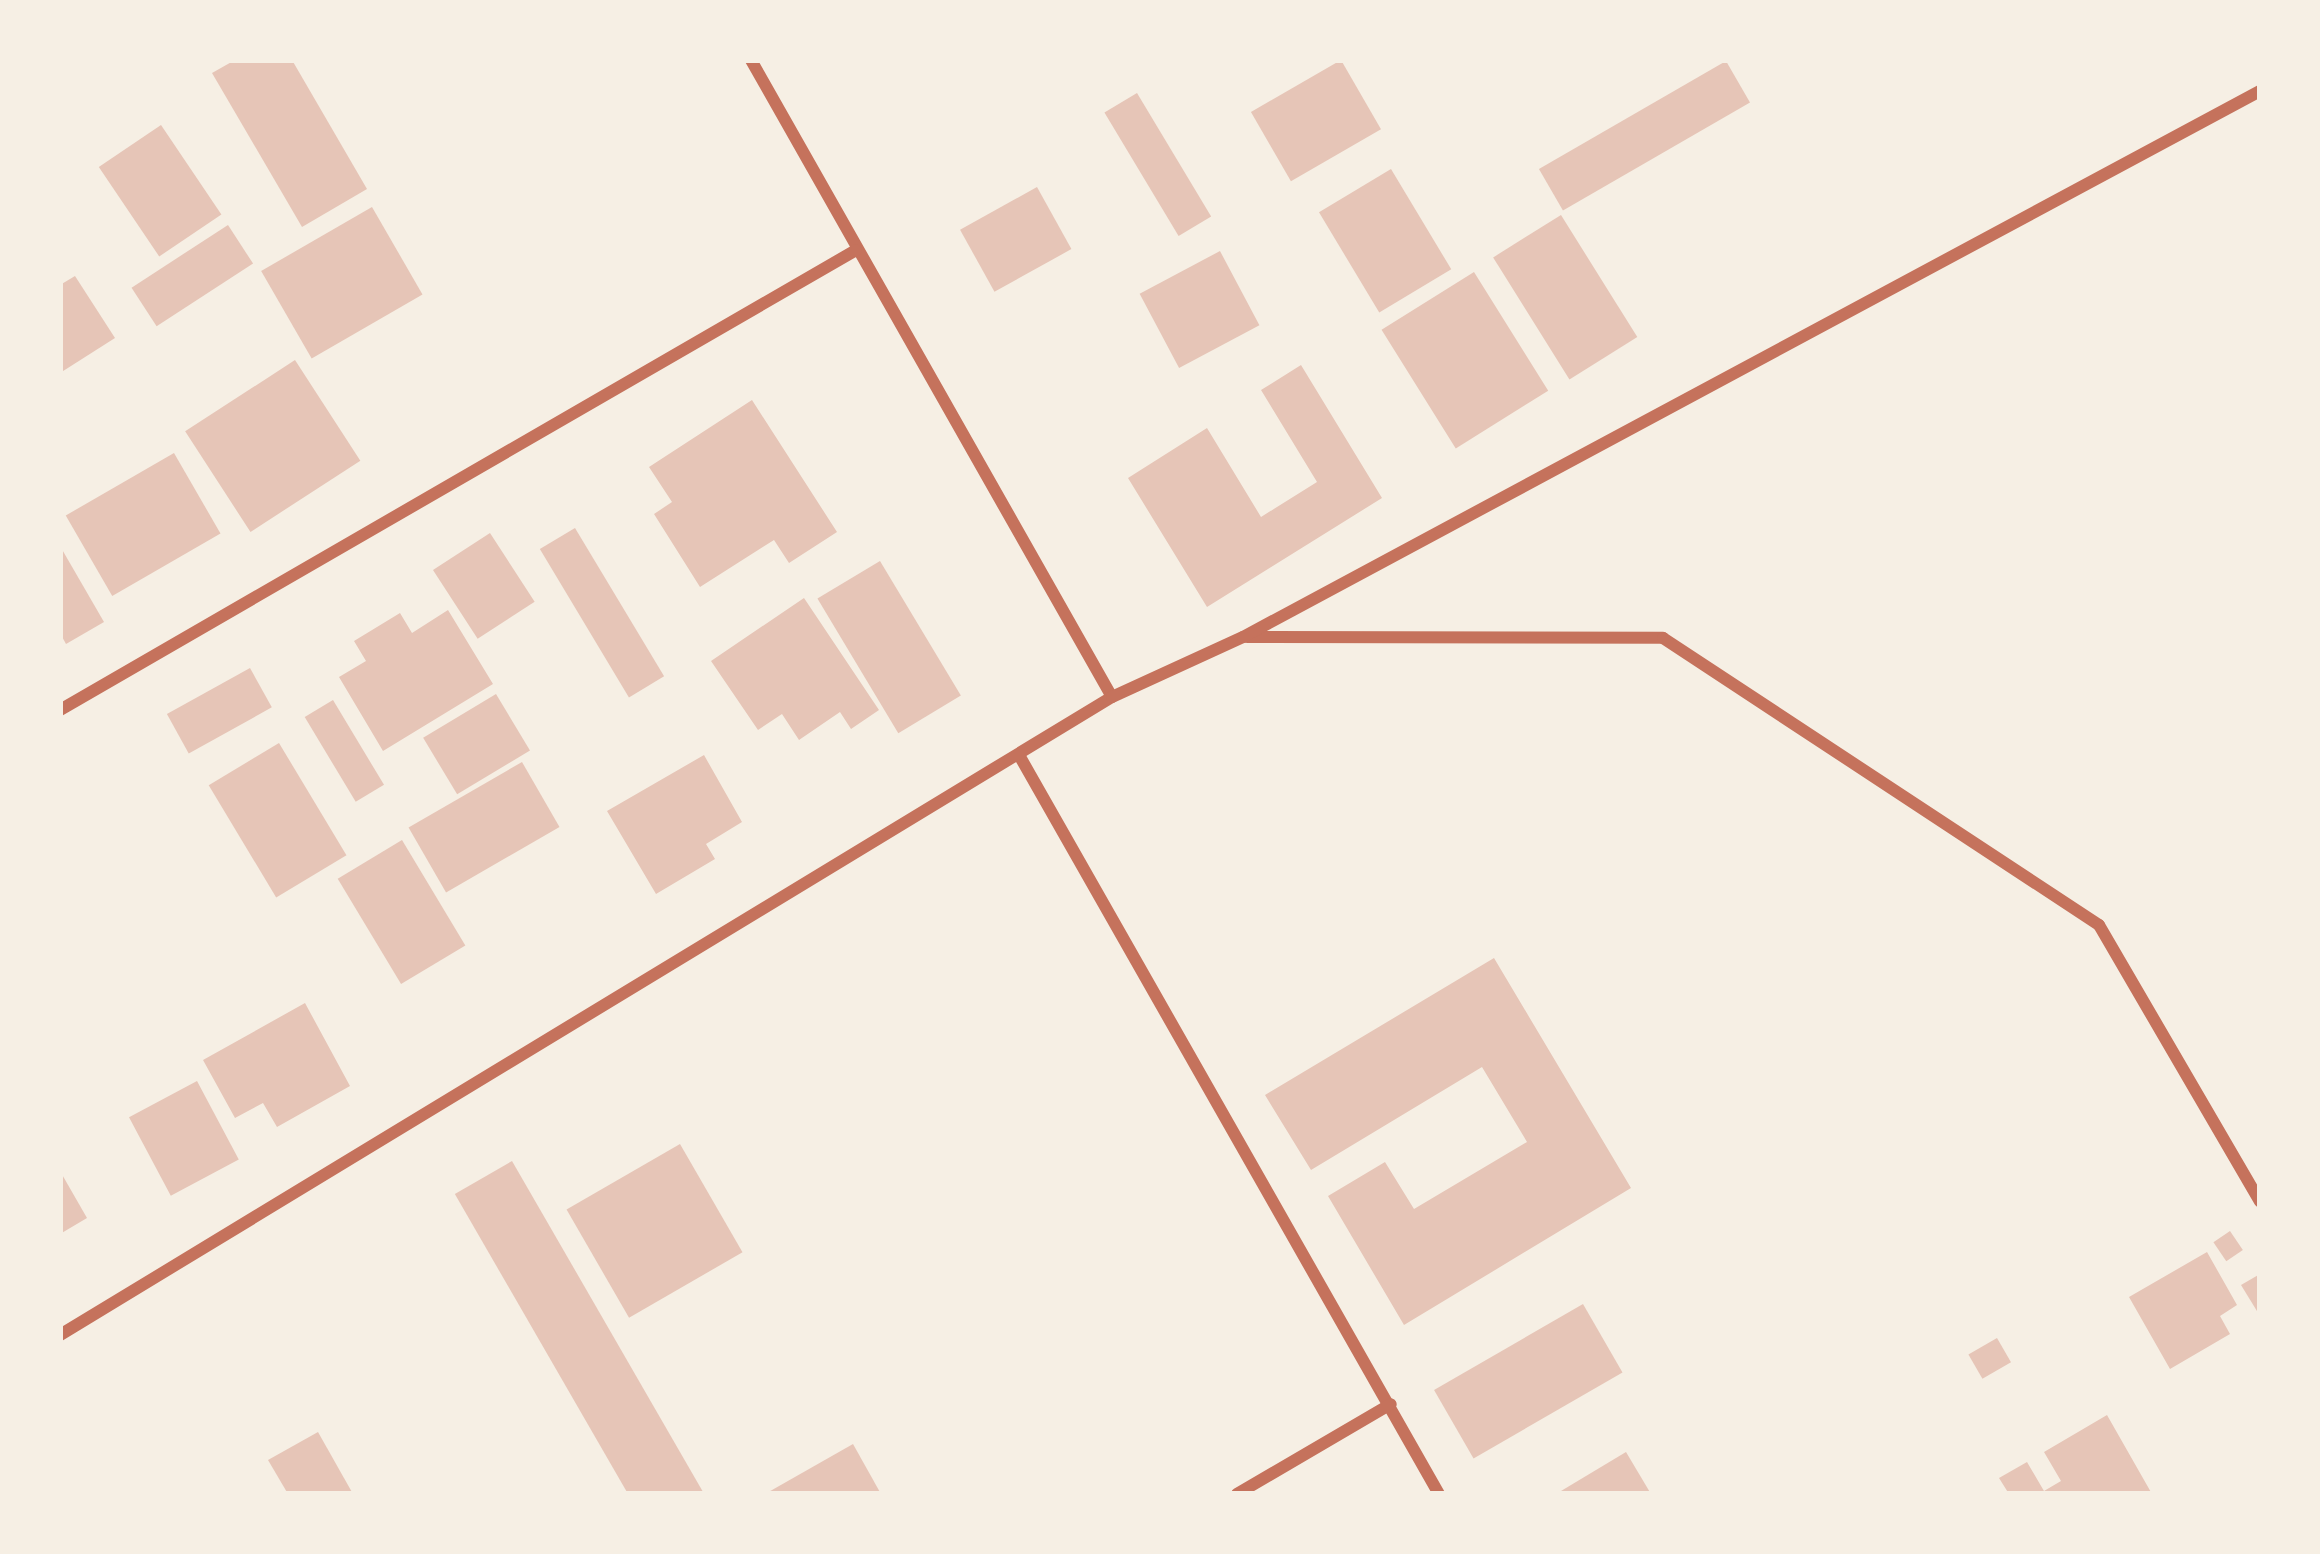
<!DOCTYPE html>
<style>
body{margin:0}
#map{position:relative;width:2320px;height:1554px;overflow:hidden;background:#f6efe4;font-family:"Fira Sans",sans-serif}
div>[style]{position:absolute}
.building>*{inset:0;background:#e6c5b7;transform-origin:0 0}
.minor>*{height:12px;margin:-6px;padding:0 6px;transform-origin:6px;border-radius:6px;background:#c5725c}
span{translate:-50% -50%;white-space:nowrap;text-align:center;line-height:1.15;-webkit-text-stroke:9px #f6efe4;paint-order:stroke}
.frame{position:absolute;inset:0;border:63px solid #f6efe4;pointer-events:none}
</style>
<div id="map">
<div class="building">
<i style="clip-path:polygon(235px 60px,292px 60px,367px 189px,302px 227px,212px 73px)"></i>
<i style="left:1341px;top:60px;width:80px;height:104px;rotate:60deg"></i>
<i style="left:1726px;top:61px;width:48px;height:216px;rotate:60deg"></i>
<i style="left:1137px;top:93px;width:144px;height:38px;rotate:59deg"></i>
<i style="left:161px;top:125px;width:108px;height:75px;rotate:56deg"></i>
<i style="left:1391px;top:169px;width:117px;height:84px;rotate:59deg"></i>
<i style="left:1037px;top:187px;width:71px;height:88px;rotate:61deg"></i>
<i style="left:372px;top:207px;width:101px;height:128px;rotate:60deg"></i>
<i style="left:1561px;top:215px;width:144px;height:80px;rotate:58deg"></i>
<i style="left:228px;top:225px;width:46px;height:115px;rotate:57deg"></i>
<i style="left:1220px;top:251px;width:84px;height:91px;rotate:62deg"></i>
<i style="left:1474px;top:272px;width:140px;height:109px;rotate:58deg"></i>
<i style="clip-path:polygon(75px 276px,115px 338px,60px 373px,60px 285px)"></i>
<i style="left:295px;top:360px;width:120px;height:131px;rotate:57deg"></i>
<i style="clip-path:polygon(1301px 365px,1382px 498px,1207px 607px,1128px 478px,1207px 428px,1261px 517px,1317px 482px,1261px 390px)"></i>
<i style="clip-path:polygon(752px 400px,837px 532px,789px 563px,774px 540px,700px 587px,654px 514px,672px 502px,649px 467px)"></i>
<i style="left:174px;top:453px;width:93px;height:125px;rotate:60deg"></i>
<i style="left:575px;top:528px;width:173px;height:41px;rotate:59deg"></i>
<i style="left:490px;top:533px;width:82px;height:68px;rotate:57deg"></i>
<i style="clip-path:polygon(60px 546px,104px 622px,66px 644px,60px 633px)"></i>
<i style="left:880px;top:561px;width:157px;height:73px;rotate:59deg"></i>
<i style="clip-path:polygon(804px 598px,879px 710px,851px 729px,840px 712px,799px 740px,782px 714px,758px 730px,711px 661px)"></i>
<i style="clip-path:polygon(448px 610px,493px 684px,383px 751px,339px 677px,366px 661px,354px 641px,400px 613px,412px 633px)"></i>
<i style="left:250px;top:668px;width:45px;height:95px;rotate:61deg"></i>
<i style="left:496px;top:694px;width:66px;height:85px;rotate:59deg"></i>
<i style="left:333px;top:700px;width:99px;height:33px;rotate:59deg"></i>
<i style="left:279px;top:743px;width:131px;height:82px;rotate:59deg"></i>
<i style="clip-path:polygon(704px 755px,742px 822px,706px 844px,715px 859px,656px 894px,607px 811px)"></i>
<i style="left:522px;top:762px;width:75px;height:131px;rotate:60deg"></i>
<i style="left:402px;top:840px;width:123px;height:75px;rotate:59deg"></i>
<i style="clip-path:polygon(1494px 958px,1631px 1188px,1404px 1325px,1328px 1196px,1385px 1162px,1414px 1209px,1527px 1142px,1482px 1067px,1311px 1170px,1265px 1095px)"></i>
<i style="clip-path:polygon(305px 1003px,350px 1086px,277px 1127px,263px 1103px,235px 1118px,203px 1060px)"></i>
<i style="left:197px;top:1081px;width:89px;height:77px;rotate:62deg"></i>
<i style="left:680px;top:1144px;width:125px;height:131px;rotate:60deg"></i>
<i style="left:512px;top:1161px;width:385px;height:66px;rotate:60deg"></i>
<i style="clip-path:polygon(60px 1171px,87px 1218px,60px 1234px)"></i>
<i style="left:2230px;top:1231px;width:23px;height:20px;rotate:56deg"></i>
<i style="clip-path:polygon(2207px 1252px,2237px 1305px,2220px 1316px,2230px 1334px,2170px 1369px,2129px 1297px)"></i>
<i style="clip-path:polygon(2260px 1274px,2260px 1316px,2241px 1285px)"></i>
<i style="left:1583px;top:1304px;width:79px;height:172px;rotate:60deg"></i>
<i style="left:1997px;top:1338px;width:28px;height:33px;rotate:60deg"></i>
<i style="clip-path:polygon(2107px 1415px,2152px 1494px,2009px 1494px,1999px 1478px,2027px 1462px,2044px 1491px,2061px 1481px,2044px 1452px)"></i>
<i style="clip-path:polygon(318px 1432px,353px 1494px,288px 1494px,268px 1460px)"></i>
<i style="clip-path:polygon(853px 1444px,881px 1494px,765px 1494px)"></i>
<i style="clip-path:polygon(1626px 1452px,1651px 1494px,1556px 1494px)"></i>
</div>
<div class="minor">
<i style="left:751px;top:60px;width:732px;rotate:60.46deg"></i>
<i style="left:1247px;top:637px;width:416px;rotate:0.1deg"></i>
<i style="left:1663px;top:638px;width:522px;rotate:33.36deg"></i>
<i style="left:2099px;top:925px;width:320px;rotate:59.8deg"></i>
<i style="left:60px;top:710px;width:919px;rotate:-30.02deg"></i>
<i style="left:1019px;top:755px;width:850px;rotate:60.39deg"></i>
<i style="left:60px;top:1335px;width:1230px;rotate:-31.24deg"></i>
<i style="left:1112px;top:697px;width:144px;rotate:-24.6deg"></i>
<i style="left:1243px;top:637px;width:1154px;rotate:-28.23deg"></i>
<i style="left:1237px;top:1494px;width:178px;rotate:-30.3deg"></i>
</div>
<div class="frame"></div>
</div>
